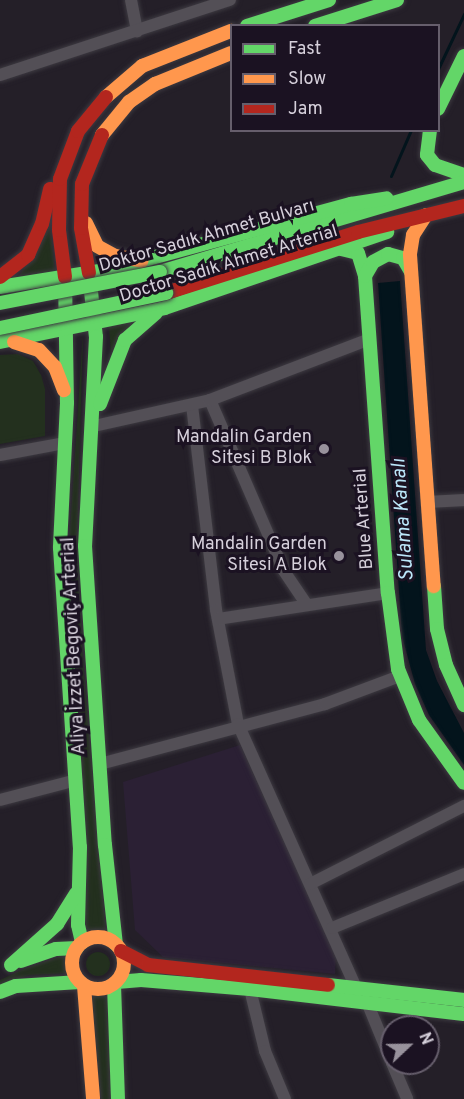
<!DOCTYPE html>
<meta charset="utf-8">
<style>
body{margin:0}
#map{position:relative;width:464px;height:1099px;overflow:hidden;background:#241f28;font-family:Overpass,sans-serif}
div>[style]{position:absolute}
.built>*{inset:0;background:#2b2034}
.green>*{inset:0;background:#23301e}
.round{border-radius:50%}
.water>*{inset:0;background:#03141c}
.stream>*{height:3px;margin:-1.5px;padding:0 1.5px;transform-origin:1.5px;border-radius:1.5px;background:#03141c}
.roads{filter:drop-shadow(0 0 2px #3d3a41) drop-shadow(0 0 2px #3d3a41)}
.street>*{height:12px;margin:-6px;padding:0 6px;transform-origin:6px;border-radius:6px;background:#534f56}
.fast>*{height:14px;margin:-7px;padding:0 7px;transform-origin:7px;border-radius:7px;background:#63d668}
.slow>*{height:14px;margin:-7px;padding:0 7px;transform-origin:7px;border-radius:7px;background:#ff974d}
.slow>.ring{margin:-7px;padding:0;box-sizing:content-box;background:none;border:14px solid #ff974d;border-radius:50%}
.jam>*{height:14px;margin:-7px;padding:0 7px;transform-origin:7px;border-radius:7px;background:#b3261e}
.bridges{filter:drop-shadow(0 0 2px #3d3a41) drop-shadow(0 0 2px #3d3a41)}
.fast-bridge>*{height:14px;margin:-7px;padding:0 7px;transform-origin:7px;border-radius:7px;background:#63d668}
.dots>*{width:16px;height:16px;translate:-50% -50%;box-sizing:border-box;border:3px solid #1b1222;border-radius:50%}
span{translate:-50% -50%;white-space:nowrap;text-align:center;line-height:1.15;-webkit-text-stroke:6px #1b1222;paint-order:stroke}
.street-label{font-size:18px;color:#d6d0db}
.poi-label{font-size:18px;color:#d6d0db}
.right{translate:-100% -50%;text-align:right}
.water-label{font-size:20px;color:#bce7fa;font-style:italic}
.legend{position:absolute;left:230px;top:24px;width:210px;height:108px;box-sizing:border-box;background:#1b1222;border:2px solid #665e6c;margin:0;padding:8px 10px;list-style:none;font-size:18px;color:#d6d0db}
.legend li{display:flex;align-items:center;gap:12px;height:30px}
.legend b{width:30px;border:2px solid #665e6c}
.north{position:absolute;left:380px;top:1015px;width:60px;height:60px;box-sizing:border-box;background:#1b1222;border:2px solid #665e6c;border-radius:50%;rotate:68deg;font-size:16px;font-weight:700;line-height:24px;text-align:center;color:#d6d0db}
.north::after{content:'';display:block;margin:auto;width:21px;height:27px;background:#98929c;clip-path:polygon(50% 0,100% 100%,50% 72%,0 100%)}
</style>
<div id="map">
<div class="built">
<i style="clip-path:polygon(240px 745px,336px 956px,335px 974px,163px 957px,135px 930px,123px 782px)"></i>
</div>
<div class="green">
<i style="clip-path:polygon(50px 225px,55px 271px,19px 276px)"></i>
<i style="clip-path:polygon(141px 318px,111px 352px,109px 327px)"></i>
<i style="clip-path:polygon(83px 332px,77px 545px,83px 662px,106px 934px,86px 935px,69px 545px)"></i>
<i style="clip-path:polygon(18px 354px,33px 361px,41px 375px,45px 389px,45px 436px,0 444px,0 355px)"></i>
<i class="round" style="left:86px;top:952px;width:24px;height:24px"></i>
<i style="clip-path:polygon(68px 954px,70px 973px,29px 975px,0 985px,0 980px,26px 968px)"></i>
<i style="clip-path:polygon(109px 991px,110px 1099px,101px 1099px,91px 994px)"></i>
</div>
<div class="water">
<i style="clip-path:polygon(400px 281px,426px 650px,437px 681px,464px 733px,464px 765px,429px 715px,415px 684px,402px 636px,378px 283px)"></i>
</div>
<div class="stream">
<i style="left:438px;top:69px;width:61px;rotate:-64.7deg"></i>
<i style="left:391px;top:176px;width:50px;rotate:-66.5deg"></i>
</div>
<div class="roads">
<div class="street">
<i style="left:131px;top:0;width:32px;rotate:79deg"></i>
<i style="left:0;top:75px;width:242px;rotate:-18.1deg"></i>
<i style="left:210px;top:400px;width:186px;rotate:66.6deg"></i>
<i style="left:284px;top:571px;width:40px;rotate:56deg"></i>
<i style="left:192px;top:405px;width:206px;rotate:83.3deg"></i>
<i style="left:216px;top:610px;width:116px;rotate:79.1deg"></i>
<i style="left:238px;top:724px;width:287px;rotate:65.9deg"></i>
<i style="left:94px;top:426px;width:119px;rotate:-12.6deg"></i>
<i style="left:210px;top:400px;width:171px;rotate:-20.9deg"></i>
<i style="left:0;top:455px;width:65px;rotate:-10.6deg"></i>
<i style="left:428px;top:502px;width:36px;rotate:-3deg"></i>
<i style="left:218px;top:619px;width:172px;rotate:-8.7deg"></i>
<i style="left:100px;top:764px;width:233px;rotate:-14.9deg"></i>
<i style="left:325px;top:704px;width:80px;rotate:-20.5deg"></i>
<i style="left:0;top:800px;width:79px;rotate:-14.7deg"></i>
<i style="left:310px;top:884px;width:173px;rotate:-26.9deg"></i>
<i style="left:332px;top:928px;width:143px;rotate:-22.2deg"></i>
<i style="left:250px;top:989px;width:64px;rotate:76.4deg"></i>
<i style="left:265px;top:1051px;width:52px;rotate:67.4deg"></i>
<i style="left:367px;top:1002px;width:66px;rotate:67.7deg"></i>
<i style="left:392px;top:1063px;width:39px;rotate:67deg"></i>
</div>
<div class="fast">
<i style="left:247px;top:26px;width:86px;rotate:-17.6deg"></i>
<i style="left:315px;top:26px;width:86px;rotate:-17.6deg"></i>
<i style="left:438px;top:109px;width:59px;rotate:-63.9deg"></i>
<i style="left:430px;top:130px;width:25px;rotate:97deg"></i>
<i style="left:427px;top:155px;width:13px;rotate:51deg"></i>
<i style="left:435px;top:165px;width:31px;rotate:19deg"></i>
<i style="left:341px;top:249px;width:17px;rotate:13deg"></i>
<i style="left:358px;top:253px;width:24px;rotate:73deg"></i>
<i style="left:365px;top:276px;width:318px;rotate:85.9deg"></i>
<i style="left:388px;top:593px;width:77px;rotate:82.5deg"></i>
<i style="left:398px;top:669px;width:55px;rotate:67.6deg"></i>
<i style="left:419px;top:720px;width:77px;rotate:54.5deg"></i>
<i style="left:160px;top:272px;width:317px;rotate:-16.5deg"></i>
<i style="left:89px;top:273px;width:64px;rotate:83.8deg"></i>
<i style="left:96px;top:337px;width:209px;rotate:93deg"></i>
<i style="left:85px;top:546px;width:300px;rotate:86.2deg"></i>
<i style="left:105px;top:845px;width:100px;rotate:83.7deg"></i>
<i style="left:365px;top:276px;width:16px;rotate:-60deg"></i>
<i style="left:373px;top:262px;width:17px;rotate:-28deg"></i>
<i style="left:388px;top:254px;width:16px;rotate:15deg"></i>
<i style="left:403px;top:258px;width:16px;rotate:60deg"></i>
<i style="left:65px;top:277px;width:126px;rotate:89.1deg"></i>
<i style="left:67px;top:403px;width:145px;rotate:92.8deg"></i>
<i style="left:60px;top:548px;width:300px;rotate:86.2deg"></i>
<i style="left:80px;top:847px;width:78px;rotate:91.5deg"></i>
<i style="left:78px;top:925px;width:18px;rotate:77deg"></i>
<i style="left:0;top:287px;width:112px;rotate:-9.2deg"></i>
<i style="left:111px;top:269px;width:249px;rotate:-15.2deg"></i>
<i style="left:351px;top:204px;width:36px;rotate:-9deg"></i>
<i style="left:0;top:342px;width:168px;rotate:-11.6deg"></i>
<i style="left:165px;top:308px;width:235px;rotate:-18.9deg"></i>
<i style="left:100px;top:404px;width:69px;rotate:-68.7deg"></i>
<i style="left:125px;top:340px;width:41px;rotate:-41.1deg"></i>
<i style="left:434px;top:586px;width:43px;rotate:86deg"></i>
<i style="left:437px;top:629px;width:37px;rotate:76deg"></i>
<i style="left:446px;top:665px;width:44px;rotate:65.8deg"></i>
<i style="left:21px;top:961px;width:37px;rotate:-19deg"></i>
<i style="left:56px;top:949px;width:21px;rotate:-3deg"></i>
<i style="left:11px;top:965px;width:62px;rotate:-41.7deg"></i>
<i style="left:57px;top:924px;width:36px;rotate:-58deg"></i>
<i style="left:117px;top:982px;width:24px;rotate:-5deg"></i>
<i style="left:141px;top:980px;width:109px;rotate:4.7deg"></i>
<i style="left:250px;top:989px;width:215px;rotate:6.7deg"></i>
<i style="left:114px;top:985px;width:114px;rotate:88deg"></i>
<i style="left:328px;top:985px;width:137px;rotate:6.3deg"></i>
<i style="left:0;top:992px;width:17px;rotate:-21deg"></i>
<i style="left:16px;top:986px;width:64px;rotate:-3.6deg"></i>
</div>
<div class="slow">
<i style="left:106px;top:97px;width:48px;rotate:-40.7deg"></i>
<i style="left:142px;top:66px;width:96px;rotate:-21.5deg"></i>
<i style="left:102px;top:135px;width:43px;rotate:-50.7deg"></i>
<i style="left:129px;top:102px;width:32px;rotate:-35deg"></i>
<i style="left:155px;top:84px;width:82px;rotate:-22.2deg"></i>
<i style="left:426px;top:215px;width:24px;rotate:123deg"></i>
<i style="left:413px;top:235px;width:20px;rotate:99deg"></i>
<i style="left:410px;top:255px;width:332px;rotate:85.9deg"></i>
<i style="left:86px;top:223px;width:25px;rotate:64deg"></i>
<i style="left:97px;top:246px;width:21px;rotate:29deg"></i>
<i style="left:115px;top:256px;width:27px;rotate:10deg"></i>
<i style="left:14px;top:342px;width:26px;rotate:18deg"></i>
<i style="left:39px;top:350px;width:23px;rotate:47deg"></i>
<i style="left:55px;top:367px;width:25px;rotate:69deg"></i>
<i class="ring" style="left:72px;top:937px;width:38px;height:38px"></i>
<i style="left:84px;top:986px;width:113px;rotate:85.4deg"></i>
</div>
<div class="jam">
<i style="left:89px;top:273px;width:46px;rotate:-100.1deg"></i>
<i style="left:81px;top:228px;width:44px;rotate:-88.7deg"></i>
<i style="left:82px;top:184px;width:53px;rotate:-67.8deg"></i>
<i style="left:0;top:277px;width:36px;rotate:-38deg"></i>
<i style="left:28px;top:255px;width:34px;rotate:-66deg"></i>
<i style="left:42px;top:224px;width:36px;rotate:-77deg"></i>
<i style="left:65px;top:277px;width:47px;rotate:-97.3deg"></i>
<i style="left:59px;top:230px;width:51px;rotate:-88.9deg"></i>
<i style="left:60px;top:179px;width:51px;rotate:-69.4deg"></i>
<i style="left:78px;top:131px;width:44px;rotate:-50.5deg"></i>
<i style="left:166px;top:293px;width:201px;rotate:-17.6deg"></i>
<i style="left:358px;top:232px;width:109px;rotate:-13.8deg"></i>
<i style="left:121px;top:951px;width:30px;rotate:27deg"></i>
<i style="left:148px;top:965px;width:181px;rotate:6.3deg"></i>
</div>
</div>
<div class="bridges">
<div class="fast-bridge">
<i style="left:0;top:303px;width:163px;rotate:-11deg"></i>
<i style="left:0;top:328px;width:170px;rotate:-11.9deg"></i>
</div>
</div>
<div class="dots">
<i style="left:324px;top:449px;background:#98929c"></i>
<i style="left:339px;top:556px;background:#98929c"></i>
</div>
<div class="street-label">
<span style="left:207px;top:237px;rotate:-16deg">Doktor Sadık Ahmet Bulvarı</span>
<span style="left:229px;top:265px;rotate:-17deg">Doctor Sadık Ahmet Arterial</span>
<span style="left:365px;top:519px;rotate:-94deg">Blue Arterial</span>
<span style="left:75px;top:646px;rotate:-93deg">Aliya İzzet Begoviç Arterial</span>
</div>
<div class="poi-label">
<span class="right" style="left:312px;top:449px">Mandalin Garden<br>Sitesi B Blok</span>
<span class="right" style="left:327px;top:556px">Mandalin Garden<br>Sitesi A Blok</span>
</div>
<div class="water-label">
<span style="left:404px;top:520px;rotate:-94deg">Sulama Kanalı</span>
</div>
<ul class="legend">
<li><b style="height:8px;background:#63d668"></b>Fast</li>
<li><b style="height:8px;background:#ff974d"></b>Slow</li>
<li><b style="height:8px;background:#b3261e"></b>Jam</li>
</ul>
<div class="north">N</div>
</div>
